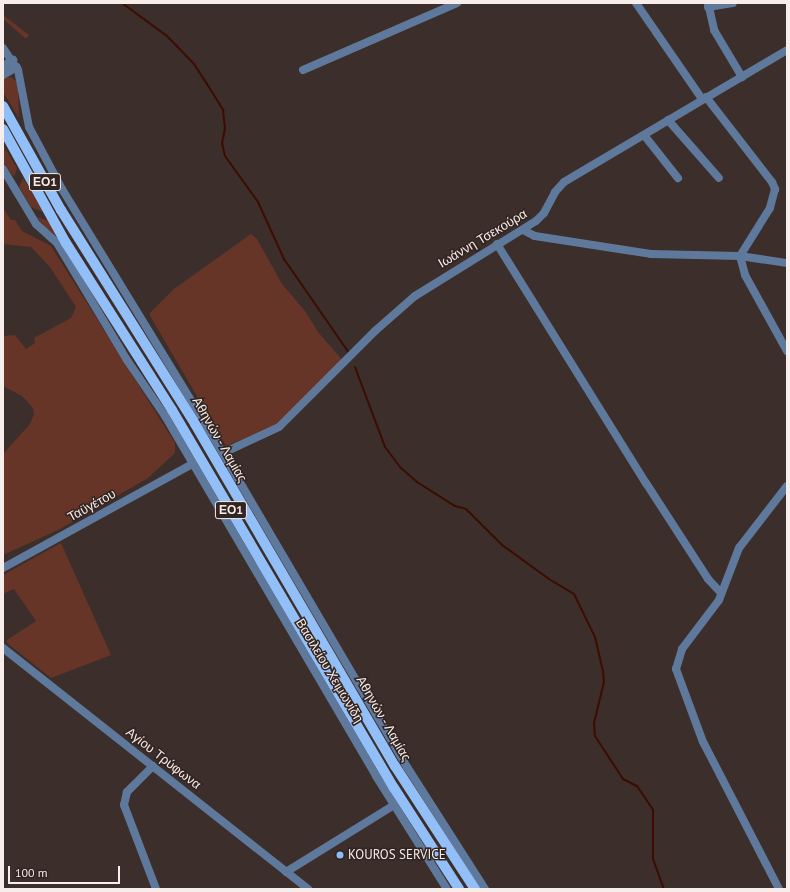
<!DOCTYPE html>
<meta charset="utf-8">
<style>
body{margin:0}
#map{position:relative;width:790px;height:892px;overflow:hidden;background:#3c2e2a;font-family:"PT Sans",sans-serif}
div>[style]{position:absolute}
.green>*{inset:0;background:#663527}
.stream>*{height:2px;margin:-1px;padding:0 1px;transform-origin:1px;border-radius:1px;background:#3d0c01}
.minor>*{height:8px;margin:-4px;padding:0 4px;transform-origin:4px;border-radius:4px;background:#5f799c}
.tertiary>*{height:8px;margin:-4px;padding:0 4px;transform-origin:4px;border-radius:4px;background:#5f799c}
.primary>*{height:10px;margin:-5px;padding:0 5px;transform-origin:5px;border-radius:5px;background:#93bff9}
.dots>*{width:11px;height:11px;translate:-50% -50%;box-sizing:border-box;border:2px solid #322421;border-radius:50%}
span{translate:-50% -50%;white-space:nowrap;text-align:center;line-height:1.15;-webkit-text-stroke:3px #322421;paint-order:stroke}
.shield-label span{padding:1px 3px;background:#322421;border:1px solid;border-radius:3px;-webkit-text-stroke-width:0}
.shield-label{font-size:12px;color:#f7edea;font-weight:700}
.street-label{font-size:13px;color:#f7edea}
.poi-label{font-size:13px;color:#f7edea}
.left{translate:0 -50%;text-align:left}
.frame{position:absolute;inset:0;border:4px solid #f7edea;pointer-events:none}
.scale{position:absolute;left:8px;top:866px;width:112px;height:18px;box-sizing:border-box;border:2px solid #f7edea;border-top:0;padding-left:5px;font-size:12px;line-height:14px;white-space:nowrap;color:#f7edea;-webkit-text-stroke:3px #322421;paint-order:stroke}
</style>
<div id="map">
<div class="green">
<i style="clip-path:polygon(3px 15px,29px 35px,26px 39px,3px 19px)"></i>
<i style="clip-path:polygon(11px 77px,16px 81px,18px 90px,19px 118px,3px 92px,3px 78px)"></i>
<i style="clip-path:polygon(3px 145px,17px 168px,14px 177px,3px 162px)"></i>
<i style="clip-path:polygon(23px 178px,42px 210px,43px 212px,31px 207px,19px 187px)"></i>
<i style="clip-path:polygon(3px 208px,11px 220px,15px 220px,22px 231px,51px 246px,175px 443px,175px 453px,148px 478px,58px 530px,3px 555px,3px 454px,30px 424px,34px 414px,33px 408px,22px 396px,3px 386px,3px 336px,15px 335px,26px 349px,35px 343px,34px 338px,71px 318px,76px 307px,50px 267px,31px 247px,3px 244px)"></i>
<i style="clip-path:polygon(37px 217px,49px 221px,61px 241px,45px 230px)"></i>
<i style="clip-path:polygon(251px 234px,257px 239px,282px 284px,305px 311px,318px 332px,344px 362px,280px 424px,226px 446px,149px 314px,174px 289px)"></i>
<i style="clip-path:polygon(61px 543px,111px 655px,51px 678px,7px 643px,7px 640px,36px 621px,14px 589px,3px 594px,3px 575px)"></i>
</div>
<div class="stream">
<i style="left:122px;top:3px;width:56px;rotate:36.3deg"></i>
<i style="left:167px;top:36px;width:39px;rotate:46deg"></i>
<i style="left:194px;top:64px;width:24px;rotate:57deg"></i>
<i style="left:207px;top:84px;width:31px;rotate:58deg"></i>
<i style="left:223px;top:110px;width:18px;rotate:84deg"></i>
<i style="left:225px;top:128px;width:15px;rotate:101deg"></i>
<i style="left:222px;top:143px;width:13px;rotate:77deg"></i>
<i style="left:225px;top:156px;width:57px;rotate:54.3deg"></i>
<i style="left:258px;top:202px;width:63px;rotate:65.5deg"></i>
<i style="left:284px;top:259px;width:114px;rotate:55.3deg"></i>
<i style="left:355px;top:367px;width:85px;rotate:69.4deg"></i>
<i style="left:385px;top:447px;width:26px;rotate:53deg"></i>
<i style="left:401px;top:468px;width:21px;rotate:41deg"></i>
<i style="left:417px;top:482px;width:45px;rotate:32.3deg"></i>
<i style="left:455px;top:506px;width:11px;rotate:15deg"></i>
<i style="left:466px;top:509px;width:51px;rotate:45deg"></i>
<i style="left:502px;top:545px;width:58px;rotate:35.9deg"></i>
<i style="left:549px;top:579px;width:29px;rotate:31deg"></i>
<i style="left:574px;top:594px;width:48px;rotate:64deg"></i>
<i style="left:595px;top:637px;width:35px;rotate:77deg"></i>
<i style="left:603px;top:671px;width:11px;rotate:85deg"></i>
<i style="left:604px;top:682px;width:42px;rotate:103.7deg"></i>
<i style="left:594px;top:723px;width:13px;rotate:86deg"></i>
<i style="left:595px;top:736px;width:51px;rotate:56.9deg"></i>
<i style="left:623px;top:779px;width:16px;rotate:27deg"></i>
<i style="left:637px;top:786px;width:29px;rotate:56deg"></i>
<i style="left:653px;top:810px;width:49px;rotate:90deg"></i>
<i style="left:653px;top:859px;width:32px;rotate:70deg"></i>
</div>
<div class="minor">
<i style="left:636px;top:3px;width:116px;rotate:55.5deg"></i>
<i style="left:708px;top:3px;width:28px;rotate:77deg"></i>
<i style="left:714px;top:30px;width:55px;rotate:59.2deg"></i>
<i style="left:708px;top:7px;width:25px;rotate:-9deg"></i>
<i style="left:303px;top:70px;width:168px;rotate:-23.5deg"></i>
<i style="left:706px;top:97px;width:108px;rotate:52.2deg"></i>
<i style="left:772px;top:182px;width:8px;rotate:67deg"></i>
<i style="left:775px;top:189px;width:20px;rotate:105deg"></i>
<i style="left:770px;top:208px;width:57px;rotate:122deg"></i>
<i style="left:740px;top:256px;width:20px;rotate:75deg"></i>
<i style="left:745px;top:275px;width:87px;rotate:61.1deg"></i>
<i style="left:668px;top:120px;width:77px;rotate:48.7deg"></i>
<i style="left:644px;top:135px;width:55px;rotate:51.7deg"></i>
<i style="left:523px;top:230px;width:13px;rotate:27deg"></i>
<i style="left:535px;top:236px;width:117px;rotate:8.8deg"></i>
<i style="left:651px;top:254px;width:89px;rotate:1.3deg"></i>
<i style="left:740px;top:256px;width:48px;rotate:8.5deg"></i>
<i style="left:497px;top:244px;width:282px;rotate:58.1deg"></i>
<i style="left:646px;top:483px;width:114px;rotate:57.1deg"></i>
<i style="left:708px;top:579px;width:19px;rotate:47deg"></i>
<i style="left:223px;top:453px;width:62px;rotate:-24.9deg"></i>
<i style="left:279px;top:427px;width:136px;rotate:-45deg"></i>
<i style="left:375px;top:331px;width:53px;rotate:-41.2deg"></i>
<i style="left:415px;top:296px;width:142px;rotate:-31.8deg"></i>
<i style="left:536px;top:221px;width:11px;rotate:-45deg"></i>
<i style="left:544px;top:213px;width:24px;rotate:-62deg"></i>
<i style="left:555px;top:192px;width:13px;rotate:-48deg"></i>
<i style="left:564px;top:182px;width:259px;rotate:-30.6deg"></i>
<i style="left:153px;top:766px;width:37px;rotate:135deg"></i>
<i style="left:127px;top:792px;width:13px;rotate:103deg"></i>
<i style="left:124px;top:805px;width:90px;rotate:69.1deg"></i>
<i style="left:286px;top:872px;width:127px;rotate:-31.8deg"></i>
</div>
<div class="tertiary">
<i style="left:3px;top:48px;width:27px;rotate:56deg"></i>
<i style="left:18px;top:70px;width:58px;rotate:79.1deg"></i>
<i style="left:29px;top:127px;width:70px;rotate:62deg"></i>
<i style="left:62px;top:189px;width:286px;rotate:58.6deg"></i>
<i style="left:211px;top:433px;width:387px;rotate:59.6deg"></i>
<i style="left:407px;top:767px;width:145px;rotate:57.4deg"></i>
<i style="left:3px;top:66px;width:12px;rotate:-31deg"></i>
<i style="left:3px;top:75px;width:16px;rotate:-30deg"></i>
<i style="left:3px;top:169px;width:64px;rotate:59deg"></i>
<i style="left:36px;top:224px;width:28px;rotate:42deg"></i>
<i style="left:57px;top:243px;width:136px;rotate:59.1deg"></i>
<i style="left:127px;top:360px;width:68px;rotate:55.8deg"></i>
<i style="left:165px;top:416px;width:417px;rotate:59.6deg"></i>
<i style="left:376px;top:776px;width:133px;rotate:57.9deg"></i>
<i style="left:3px;top:568px;width:216px;rotate:-28.8deg"></i>
<i style="left:3px;top:648px;width:389px;rotate:38.3deg"></i>
<i style="left:779px;top:889px;width:165px;rotate:-117.3deg"></i>
<i style="left:703px;top:742px;width:78px;rotate:-110.3deg"></i>
<i style="left:676px;top:669px;width:21px;rotate:-73deg"></i>
<i style="left:682px;top:649px;width:61px;rotate:-52.9deg"></i>
<i style="left:719px;top:600px;width:56px;rotate:-69deg"></i>
<i style="left:739px;top:548px;width:78px;rotate:-52.3deg"></i>
</div>
<div class="primary">
<i style="left:3px;top:106px;width:119px;rotate:60.9deg"></i>
<i style="left:61px;top:210px;width:252px;rotate:57.9deg"></i>
<i style="left:195px;top:424px;width:396px;rotate:59.7deg"></i>
<i style="left:395px;top:766px;width:147px;rotate:57deg"></i>
<i style="left:3px;top:129px;width:130px;rotate:61.1deg"></i>
<i style="left:66px;top:243px;width:198px;rotate:57.6deg"></i>
<i style="left:172px;top:410px;width:438px;rotate:59.6deg"></i>
<i style="left:394px;top:788px;width:120px;rotate:57.2deg"></i>
</div>
<div class="dots">
<i style="left:340px;top:855px;background:#88bafc"></i>
</div>
<div class="shield-label">
<span style="left:45px;top:182px">ΕΟ1</span>
<span style="left:231px;top:510px">ΕΟ1</span>
</div>
<div class="street-label">
<span style="left:483px;top:239px;rotate:-31deg">Ιωάννη Τσεκούρα</span>
<span style="left:219px;top:440px;rotate:60deg">Αθηνών - Λαμίας</span>
<span style="left:92px;top:506px;rotate:-29deg">Ταϋγέτου</span>
<span style="left:329px;top:671px;rotate:59deg">Βασιλείου Χειμωνίδη</span>
<span style="left:383px;top:719px;rotate:60deg">Αθηνών - Λαμίας</span>
<span style="left:163px;top:759px;rotate:38deg">Αγίου Τρύφωνα</span>
</div>
<div class="poi-label">
<span class="left" style="left:348px;top:855px">KOUROS SERVICE</span>
</div>
<div class="frame"></div>
<div class="scale">100 m</div>
</div>
